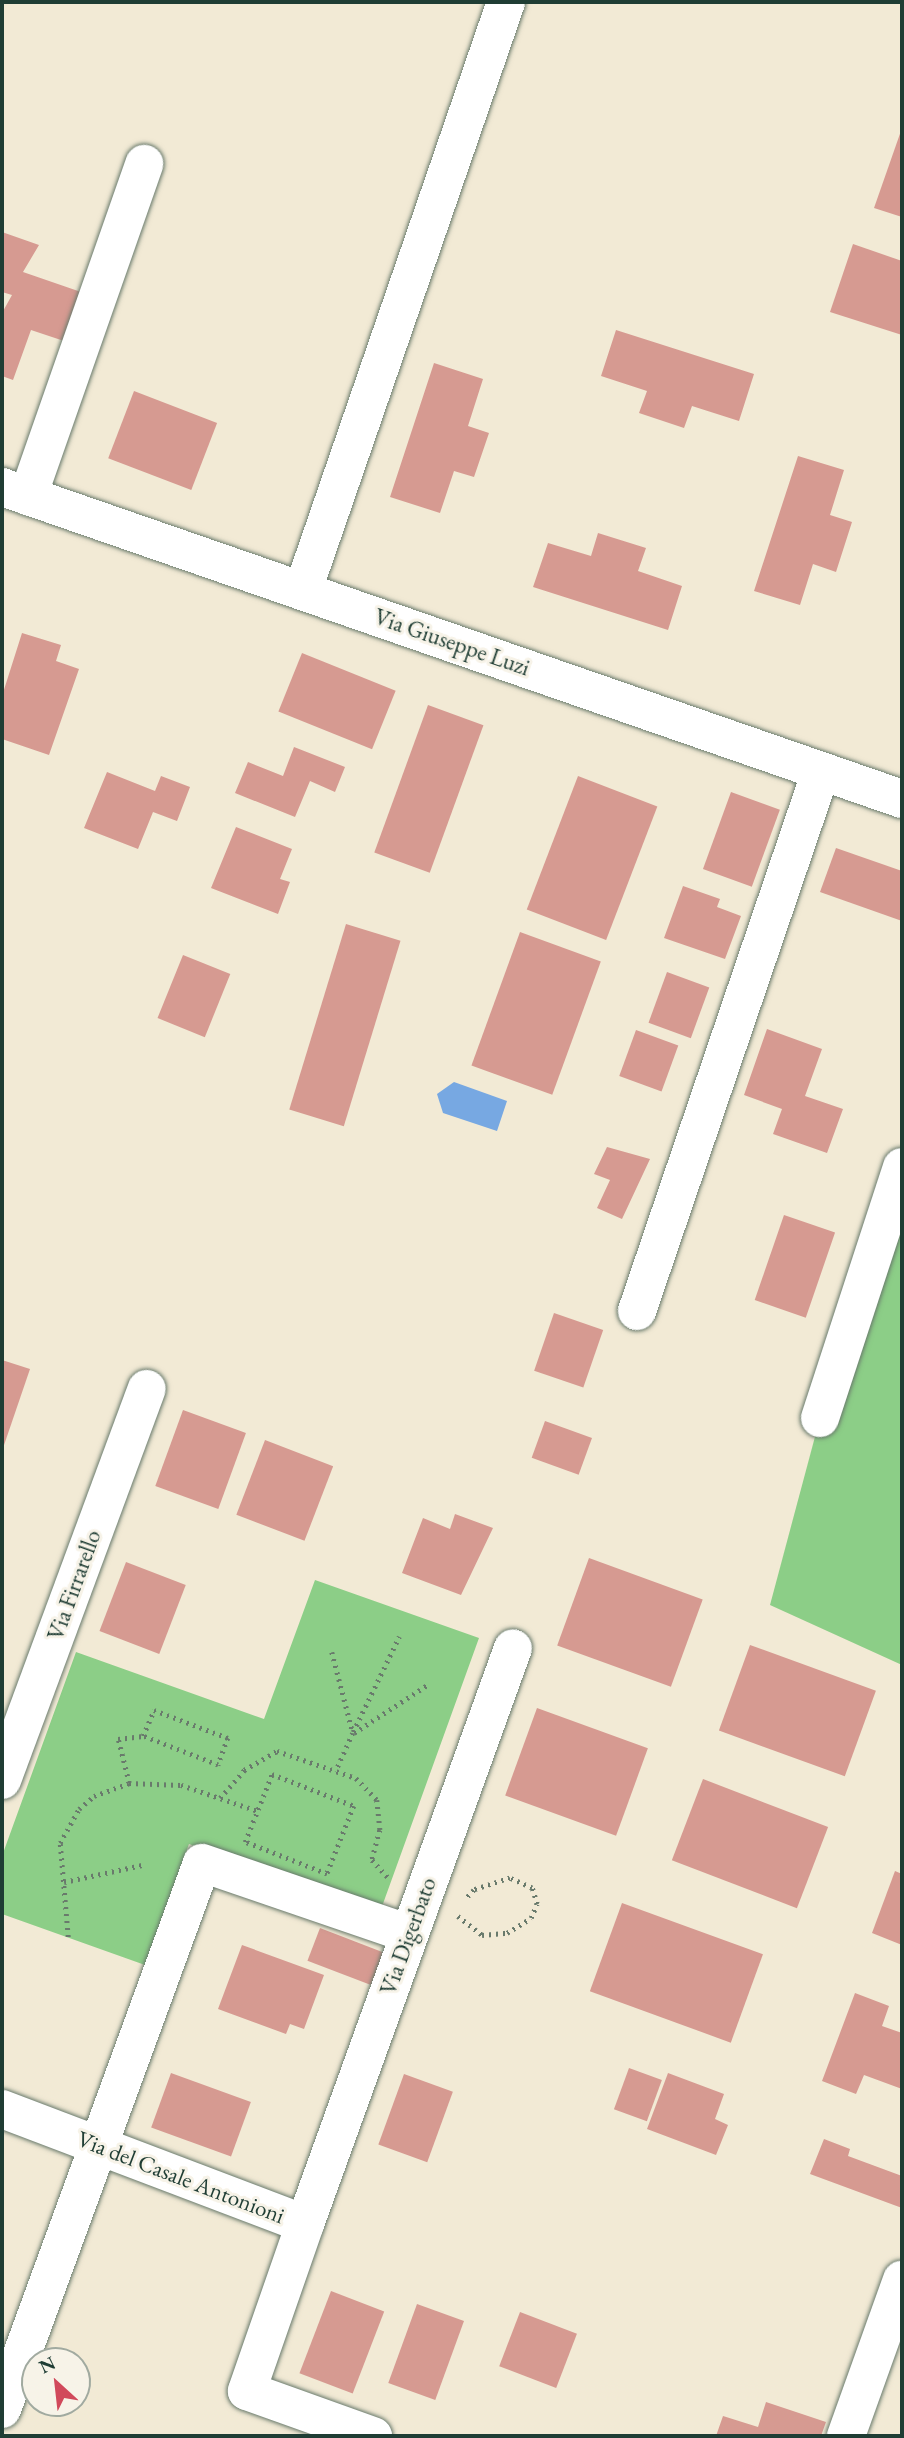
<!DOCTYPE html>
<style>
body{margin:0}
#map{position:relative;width:904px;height:2438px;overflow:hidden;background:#f2ead5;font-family:"EB Garamond",serif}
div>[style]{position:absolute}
.green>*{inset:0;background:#8cce87}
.water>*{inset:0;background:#77a8e2}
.building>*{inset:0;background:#d69a91;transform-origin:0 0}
.path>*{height:4.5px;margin-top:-2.25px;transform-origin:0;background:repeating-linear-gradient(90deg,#697a6c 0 2px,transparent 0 7px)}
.roads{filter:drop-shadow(0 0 2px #697a6c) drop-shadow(0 0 2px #697a6c)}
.minor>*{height:38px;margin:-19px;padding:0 19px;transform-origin:19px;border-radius:19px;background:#fff}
span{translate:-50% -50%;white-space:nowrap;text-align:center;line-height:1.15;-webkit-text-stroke:6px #f7f3e8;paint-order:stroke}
.street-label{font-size:23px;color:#1f3d34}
.frame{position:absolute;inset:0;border:4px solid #1f3d34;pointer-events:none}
.north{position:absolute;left:21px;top:2347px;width:70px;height:70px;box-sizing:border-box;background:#f7f3e8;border:2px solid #a1aaa0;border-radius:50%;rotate:333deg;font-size:19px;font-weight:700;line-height:28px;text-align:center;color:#1f3d34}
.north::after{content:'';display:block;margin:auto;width:24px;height:32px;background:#d1495b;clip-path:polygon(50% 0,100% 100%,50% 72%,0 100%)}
</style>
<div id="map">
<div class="green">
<i style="clip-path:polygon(902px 1167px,902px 1665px,770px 1605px,820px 1418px)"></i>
<i style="clip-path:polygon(315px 1580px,479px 1638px,380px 1912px,189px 1844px,145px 1965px,2px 1914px,2px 1856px,76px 1652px,264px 1719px)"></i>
</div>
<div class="water">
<i style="clip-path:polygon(454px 1082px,507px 1101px,497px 1131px,443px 1113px,437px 1094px)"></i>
</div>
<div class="building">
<i style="clip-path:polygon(902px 128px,902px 217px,874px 208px)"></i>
<i style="clip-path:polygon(2px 232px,39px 245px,23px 272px,81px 292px,64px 341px,31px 330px,13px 380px,2px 376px,2px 313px,12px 295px,2px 292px)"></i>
<i style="clip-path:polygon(853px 244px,902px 261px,902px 335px,830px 312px)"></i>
<i style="clip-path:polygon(616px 330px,754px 374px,739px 421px,692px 406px,684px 428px,639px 413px,647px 391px,601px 376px)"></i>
<i style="clip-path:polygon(434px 363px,483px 379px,468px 426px,489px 433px,474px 477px,454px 471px,440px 513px,390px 497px)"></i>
<i style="left:134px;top:391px;width:89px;height:72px;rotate:21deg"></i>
<i style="clip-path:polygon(798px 456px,844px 470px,830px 515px,852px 522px,836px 572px,813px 564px,800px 605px,754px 591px)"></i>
<i style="clip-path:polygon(598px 533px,646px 548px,638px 571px,682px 586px,668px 630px,533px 587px,548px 543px,591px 556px)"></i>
<i style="clip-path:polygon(22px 633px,61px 645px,56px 661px,79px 669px,49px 755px,2px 739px,2px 696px)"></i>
<i style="left:302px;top:653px;width:101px;height:63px;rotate:22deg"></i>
<i style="left:428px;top:705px;width:59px;height:157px;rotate:20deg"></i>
<i style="clip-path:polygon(294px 747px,345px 767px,335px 792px,310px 781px,295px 817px,235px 793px,248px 762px,283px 776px)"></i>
<i style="clip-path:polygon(107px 772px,155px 791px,161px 776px,190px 787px,177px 821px,153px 812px,138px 849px,84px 828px)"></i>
<i style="left:578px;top:776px;width:85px;height:143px;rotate:21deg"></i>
<i style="left:731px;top:792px;width:52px;height:82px;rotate:20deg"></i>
<i style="clip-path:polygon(236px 827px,292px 849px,280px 879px,290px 882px,278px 914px,211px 888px)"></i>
<i style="clip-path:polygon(836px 848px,902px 871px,902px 921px,820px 892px)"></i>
<i style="clip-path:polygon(683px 886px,720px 899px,717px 907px,741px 916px,725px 959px,664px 938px)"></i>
<i style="left:346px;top:924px;width:57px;height:194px;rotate:17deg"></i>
<i style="left:520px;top:932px;width:86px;height:142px;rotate:20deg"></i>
<i style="left:183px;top:955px;width:51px;height:68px;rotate:22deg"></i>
<i style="left:667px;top:972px;width:45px;height:54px;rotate:20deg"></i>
<i style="clip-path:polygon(767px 1029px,822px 1049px,805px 1096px,843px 1109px,827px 1153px,773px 1134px,782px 1109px,744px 1095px)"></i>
<i style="left:636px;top:1030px;width:45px;height:49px;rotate:20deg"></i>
<i style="clip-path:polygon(607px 1147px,650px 1159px,622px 1219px,597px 1208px,610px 1180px,594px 1174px)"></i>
<i style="left:784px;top:1215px;width:54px;height:90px;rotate:19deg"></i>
<i style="left:554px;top:1313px;width:52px;height:61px;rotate:19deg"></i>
<i style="clip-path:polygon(2px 1360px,30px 1369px,2px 1451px)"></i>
<i style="left:183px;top:1410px;width:67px;height:81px;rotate:20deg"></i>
<i style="left:545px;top:1421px;width:50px;height:39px;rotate:20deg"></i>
<i style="left:265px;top:1440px;width:73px;height:80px;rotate:21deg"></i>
<i style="clip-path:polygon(455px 1514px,493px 1528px,461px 1595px,402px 1573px,423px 1518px,450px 1529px)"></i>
<i style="left:589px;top:1558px;width:121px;height:93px;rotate:20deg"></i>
<i style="left:126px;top:1562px;width:64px;height:74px;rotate:21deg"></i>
<i style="left:750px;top:1645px;width:134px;height:91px;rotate:20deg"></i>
<i style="left:537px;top:1708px;width:118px;height:93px;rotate:20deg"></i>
<i style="left:703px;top:1779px;width:134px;height:87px;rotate:21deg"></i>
<i style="clip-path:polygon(895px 1871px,902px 1874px,902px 1945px,872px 1933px)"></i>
<i style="left:622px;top:1903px;width:150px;height:94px;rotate:20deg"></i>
<i style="left:320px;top:1928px;width:75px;height:35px;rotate:21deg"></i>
<i style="clip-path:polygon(242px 1945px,324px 1975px,304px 2029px,290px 2024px,286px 2034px,218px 2009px)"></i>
<i style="clip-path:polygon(855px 1993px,889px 2006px,882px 2026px,902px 2033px,902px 2089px,864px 2075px,856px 2094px,822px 2081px)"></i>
<i style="left:629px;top:2068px;width:35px;height:44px;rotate:20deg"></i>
<i style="left:171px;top:2073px;width:85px;height:58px;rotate:20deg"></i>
<i style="clip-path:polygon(668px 2073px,724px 2094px,715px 2119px,728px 2125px,716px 2155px,647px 2129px)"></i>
<i style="left:404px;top:2074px;width:52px;height:75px;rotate:20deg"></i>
<i style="clip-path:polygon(824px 2139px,850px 2149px,848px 2156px,902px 2176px,902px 2208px,810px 2174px)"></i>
<i style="left:331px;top:2291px;width:57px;height:88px;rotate:21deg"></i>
<i style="left:417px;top:2304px;width:50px;height:84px;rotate:20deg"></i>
<i style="left:520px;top:2312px;width:61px;height:58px;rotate:21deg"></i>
<i style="clip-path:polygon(766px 2402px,826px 2422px,821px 2436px,716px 2436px,723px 2416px,758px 2427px)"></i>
</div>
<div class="path">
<i style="left:332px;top:1652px;width:84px;rotate:75.5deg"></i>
<i style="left:353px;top:1733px;width:42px;rotate:114.1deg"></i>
<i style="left:353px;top:1732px;width:106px;rotate:-64.2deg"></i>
<i style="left:354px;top:1733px;width:90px;rotate:-33.2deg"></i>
<i style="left:272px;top:1774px;width:88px;rotate:21.3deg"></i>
<i style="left:354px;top:1806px;width:73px;rotate:111.7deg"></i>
<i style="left:327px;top:1874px;width:88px;rotate:-158.7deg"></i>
<i style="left:245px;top:1842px;width:73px;rotate:-68.3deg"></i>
<i style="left:129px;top:1783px;width:45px;rotate:-104deg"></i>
<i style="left:118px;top:1739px;width:25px;rotate:-7deg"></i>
<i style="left:143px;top:1736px;width:28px;rotate:-67deg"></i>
<i style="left:154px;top:1710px;width:79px;rotate:20.7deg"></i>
<i style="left:228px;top:1738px;width:29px;rotate:110deg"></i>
<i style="left:218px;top:1765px;width:80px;rotate:-158.9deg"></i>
<i style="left:220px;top:1798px;width:37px;rotate:-49deg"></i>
<i style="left:244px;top:1770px;width:38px;rotate:-30deg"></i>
<i style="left:277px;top:1751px;width:83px;rotate:18.9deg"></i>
<i style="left:356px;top:1778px;width:30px;rotate:46deg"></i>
<i style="left:377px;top:1800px;width:30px;rotate:84deg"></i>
<i style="left:380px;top:1830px;width:31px;rotate:105deg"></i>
<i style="left:372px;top:1860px;width:26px;rotate:47deg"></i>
<i style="left:64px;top:1882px;width:80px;rotate:-12.3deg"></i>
<i style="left:458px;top:1916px;width:31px;rotate:38deg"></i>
<i style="left:482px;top:1935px;width:25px;rotate:-5deg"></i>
<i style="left:507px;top:1933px;width:28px;rotate:-32deg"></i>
<i style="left:531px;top:1918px;width:15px;rotate:-67deg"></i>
<i style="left:537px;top:1904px;width:17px;rotate:-107deg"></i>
<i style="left:532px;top:1888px;width:24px;rotate:-156deg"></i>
<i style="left:510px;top:1878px;width:38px;rotate:162deg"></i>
<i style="left:474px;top:1890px;width:13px;rotate:132deg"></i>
<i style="left:68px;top:1937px;width:94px;rotate:-94.9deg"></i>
<i style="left:60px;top:1843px;width:39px;rotate:-61deg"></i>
<i style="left:79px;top:1809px;width:20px;rotate:-41deg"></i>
<i style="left:94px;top:1796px;width:37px;rotate:-20deg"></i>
<i style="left:129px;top:1783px;width:52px;rotate:2.2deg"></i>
<i style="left:181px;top:1785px;width:81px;rotate:18.7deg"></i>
</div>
<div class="roads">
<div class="minor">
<i style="left:2px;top:487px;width:953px;rotate:19.12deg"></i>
<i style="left:28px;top:496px;width:352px;rotate:-70.7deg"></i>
<i style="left:303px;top:590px;width:622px;rotate:-70.95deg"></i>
<i style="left:637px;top:1311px;width:570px;rotate:-71.18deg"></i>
<i style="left:820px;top:1418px;width:264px;rotate:-71.9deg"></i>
<i style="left:2px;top:1780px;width:417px;rotate:-69.7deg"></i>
<i style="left:2px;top:2109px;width:324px;rotate:20.8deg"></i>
<i style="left:305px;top:2224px;width:177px;rotate:109.2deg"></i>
<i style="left:247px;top:2391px;width:134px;rotate:19.7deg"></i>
<i style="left:305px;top:2224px;width:612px;rotate:-70.14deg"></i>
<i style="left:2px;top:2409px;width:581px;rotate:-69.88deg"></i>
<i style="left:202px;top:1863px;width:219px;rotate:18.9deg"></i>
<i style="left:846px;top:2436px;width:166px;rotate:-70.3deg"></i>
</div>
</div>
<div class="street-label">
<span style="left:452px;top:642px;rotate:19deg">Via Giuseppe Luzi</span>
<span style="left:74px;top:1585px;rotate:-70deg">Via Firrarello</span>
<span style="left:408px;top:1936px;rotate:-70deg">Via Digerbato</span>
<span style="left:181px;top:2177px;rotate:21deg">Via del Casale Antonioni</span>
</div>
<div class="frame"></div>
<div class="north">N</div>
</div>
